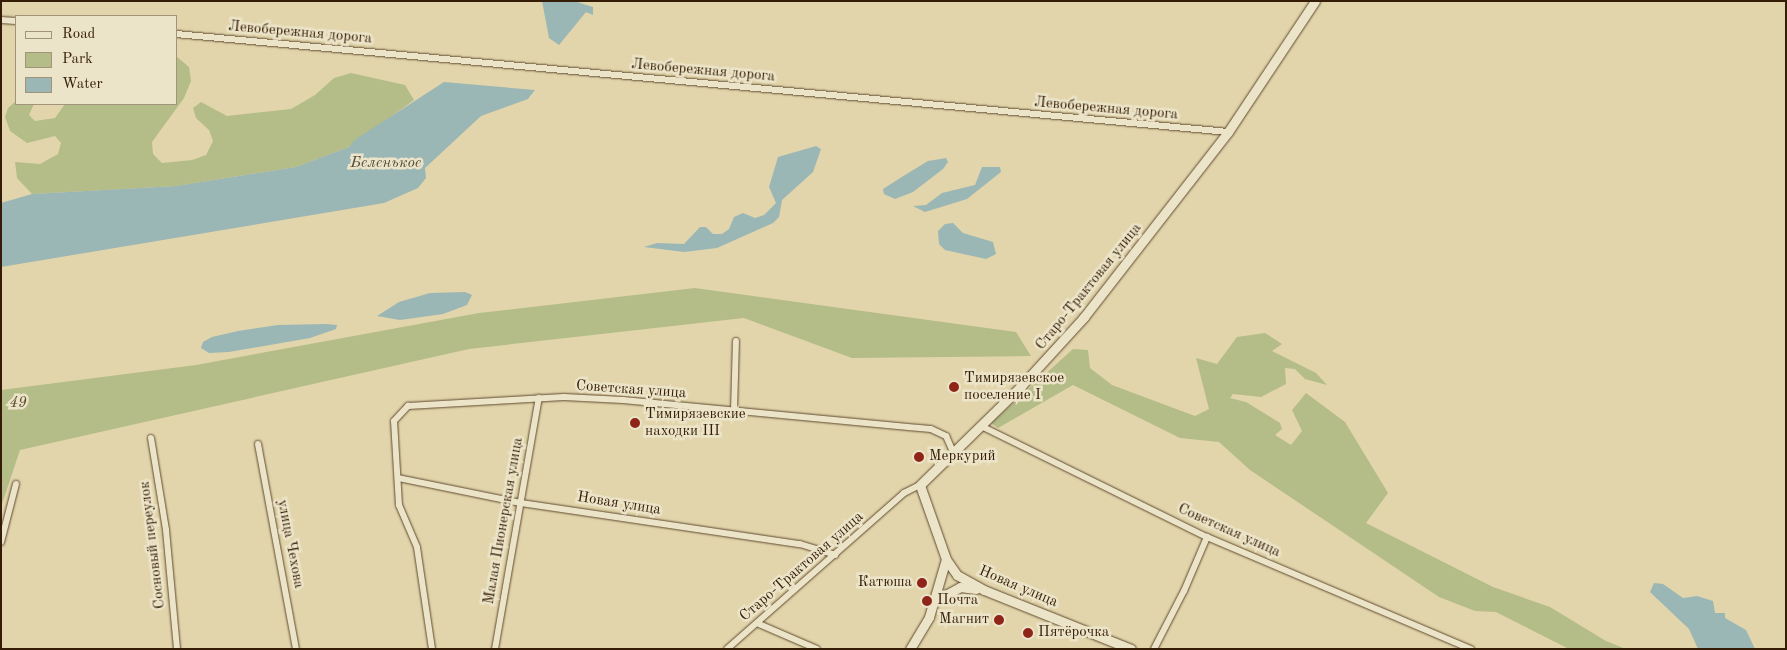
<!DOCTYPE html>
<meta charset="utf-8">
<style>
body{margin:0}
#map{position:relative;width:1787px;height:650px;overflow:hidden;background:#e2d5ab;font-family:"Old Standard TT",serif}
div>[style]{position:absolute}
.green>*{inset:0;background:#b4bd88}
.water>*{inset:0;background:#9ab6b5}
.roads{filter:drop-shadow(0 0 1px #604a2f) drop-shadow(0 0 1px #604a2f)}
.street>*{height:6px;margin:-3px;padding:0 3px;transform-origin:3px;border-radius:3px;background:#ece4c8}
.secondary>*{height:9px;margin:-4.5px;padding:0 4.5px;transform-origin:4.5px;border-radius:4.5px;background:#ece4c8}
.dots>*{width:14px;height:14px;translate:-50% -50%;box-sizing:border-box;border:2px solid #ece4c8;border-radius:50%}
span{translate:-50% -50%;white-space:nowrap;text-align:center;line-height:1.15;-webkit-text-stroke:5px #ece4c8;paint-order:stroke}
.street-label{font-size:15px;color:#341c06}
.poi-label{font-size:15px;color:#341c06}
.left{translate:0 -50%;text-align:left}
.right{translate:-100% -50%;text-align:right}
.park-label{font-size:15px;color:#5a4c2d;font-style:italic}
.water-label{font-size:16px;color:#534a3b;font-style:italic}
.frame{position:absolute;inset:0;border:2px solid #341c06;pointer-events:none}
.legend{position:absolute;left:15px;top:15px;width:162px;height:90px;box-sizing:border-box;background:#ece4c8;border:1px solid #a2947a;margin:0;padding:6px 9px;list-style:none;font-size:15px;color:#341c06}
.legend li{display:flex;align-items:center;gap:10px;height:25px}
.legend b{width:25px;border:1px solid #a2947a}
</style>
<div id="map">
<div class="green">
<i style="clip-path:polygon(176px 56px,189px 67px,191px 81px,184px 98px,152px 142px,153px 154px,162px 163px,192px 160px,206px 155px,213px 141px,209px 130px,196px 118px,193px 108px,201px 102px,227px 116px,291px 109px,315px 95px,334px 78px,351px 73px,405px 85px,414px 100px,349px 147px,296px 167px,176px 186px,32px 194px,17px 178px,15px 162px,40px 164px,58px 154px,61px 143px,55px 136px,27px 143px,10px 131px,5px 117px,8px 108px,16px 101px,16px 104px,34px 104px,29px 115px,35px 121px,55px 118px,65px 104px,176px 104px)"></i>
<i style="clip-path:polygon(695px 288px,1016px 332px,1031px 356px,852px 358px,744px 318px,469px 349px,20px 450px,1px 507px,1px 390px,196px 365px,479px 313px)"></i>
<i style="clip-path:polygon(1265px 333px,1282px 344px,1272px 351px,1316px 373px,1327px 385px,1305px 379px,1295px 369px,1285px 368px,1286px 384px,1261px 397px,1233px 394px,1230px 398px,1246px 402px,1280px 423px,1282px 429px,1275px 435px,1291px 445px,1302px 431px,1292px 410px,1306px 393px,1345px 422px,1388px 493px,1366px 523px,1493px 587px,1550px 607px,1606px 641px,1626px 649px,1569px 649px,1496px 612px,1475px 611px,1439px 597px,1250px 470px,1219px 442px,1180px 438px,1073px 385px,998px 428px,991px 423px,1073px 349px,1088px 350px,1090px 368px,1112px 385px,1195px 416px,1209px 409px,1196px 358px,1217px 364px,1237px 337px)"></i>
</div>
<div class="water">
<i style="clip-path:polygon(542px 1px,574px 1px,593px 7px,593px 15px,586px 12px,559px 45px,549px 38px)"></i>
<i style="clip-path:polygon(444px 82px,535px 90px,528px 99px,481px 116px,425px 168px,426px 178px,418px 188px,384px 203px,1px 267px,1px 203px,32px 194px,176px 186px,296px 167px,349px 147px,356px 139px)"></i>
<i style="clip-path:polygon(816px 146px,821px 149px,813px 172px,782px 200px,779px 217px,773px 223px,717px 248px,684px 252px,644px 247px,657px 243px,684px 244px,700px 227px,706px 227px,713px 234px,722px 234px,729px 229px,734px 217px,743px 213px,755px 218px,764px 215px,776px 203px,769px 187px,778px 157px)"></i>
<i style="clip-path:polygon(946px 158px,948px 162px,943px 169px,913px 192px,895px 199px,884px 194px,883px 189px,905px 175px,928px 161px)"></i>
<i style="clip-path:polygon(982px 167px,1000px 167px,1001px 172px,967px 199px,925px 212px,913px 206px,926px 205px,942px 193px,975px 185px)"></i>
<i style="clip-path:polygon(953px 223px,963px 233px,993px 242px,996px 254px,986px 259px,945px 250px,939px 244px,938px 231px,945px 224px)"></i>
<i style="clip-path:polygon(465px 292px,472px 295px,467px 305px,443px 314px,400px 320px,377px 316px,399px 302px,430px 293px)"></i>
<i style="clip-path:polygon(326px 324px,337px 325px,336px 329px,310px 338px,229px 352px,209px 353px,201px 348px,203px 342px,212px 337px,238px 331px,278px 325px)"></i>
<i style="clip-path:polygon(1654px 583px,1663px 584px,1683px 598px,1697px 596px,1713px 601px,1715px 613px,1725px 613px,1725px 618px,1746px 630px,1755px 649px,1698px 649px,1689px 629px,1650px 592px)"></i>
</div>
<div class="roads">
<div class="street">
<i style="left:1px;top:20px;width:15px;rotate:4deg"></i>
<i style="left:176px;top:34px;width:1057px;rotate:5.32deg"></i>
<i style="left:734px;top:411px;width:70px;rotate:-88.4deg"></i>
<i style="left:981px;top:426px;width:252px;rotate:26.2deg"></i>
<i style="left:1207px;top:537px;width:287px;rotate:23deg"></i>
<i style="left:151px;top:438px;width:93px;rotate:80.7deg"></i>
<i style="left:166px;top:530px;width:120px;rotate:84.7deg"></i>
<i style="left:258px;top:444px;width:208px;rotate:79.5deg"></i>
<i style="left:398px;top:478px;width:126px;rotate:11.5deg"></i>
<i style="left:521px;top:503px;width:282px;rotate:8.4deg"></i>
<i style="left:800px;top:544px;width:37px;rotate:17deg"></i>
<i style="left:1px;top:542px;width:60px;rotate:-75.5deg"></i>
<i style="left:759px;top:624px;width:63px;rotate:23.3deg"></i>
<i style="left:432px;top:649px;width:103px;rotate:-98.4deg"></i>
<i style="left:417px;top:547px;width:46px;rotate:-113.2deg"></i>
<i style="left:399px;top:505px;width:84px;rotate:-93.4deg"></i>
<i style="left:394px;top:421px;width:21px;rotate:-47deg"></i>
<i style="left:408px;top:406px;width:156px;rotate:-3.3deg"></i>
<i style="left:564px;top:397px;width:59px;rotate:2.9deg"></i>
<i style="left:623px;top:400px;width:309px;rotate:5.4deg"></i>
<i style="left:931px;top:429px;width:17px;rotate:25deg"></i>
<i style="left:946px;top:436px;width:17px;rotate:66deg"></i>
<i style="left:495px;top:649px;width:255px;rotate:-80.1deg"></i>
<i style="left:727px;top:649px;width:236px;rotate:-41.4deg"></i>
<i style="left:904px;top:493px;width:18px;rotate:-27deg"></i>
<i style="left:1154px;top:649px;width:65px;rotate:-62.7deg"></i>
<i style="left:1184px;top:591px;width:59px;rotate:-66.9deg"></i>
</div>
<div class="secondary">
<i style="left:936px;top:600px;width:27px;rotate:-28deg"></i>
<i style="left:960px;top:587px;width:16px;rotate:7deg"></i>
<i style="left:910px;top:649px;width:37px;rotate:-59deg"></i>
<i style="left:929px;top:617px;width:60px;rotate:-73.7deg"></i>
<i style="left:1131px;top:649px;width:158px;rotate:-158.1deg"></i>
<i style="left:984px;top:590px;width:31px;rotate:-151deg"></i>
<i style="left:957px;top:575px;width:19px;rotate:-125deg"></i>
<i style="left:946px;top:559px;width:78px;rotate:-109.4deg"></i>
<i style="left:920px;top:485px;width:143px;rotate:-44.4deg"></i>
<i style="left:1022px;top:385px;width:92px;rotate:-47.6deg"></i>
<i style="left:1084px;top:317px;width:234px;rotate:-52.1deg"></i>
<i style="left:1228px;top:132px;width:157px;rotate:-56.4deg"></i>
</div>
</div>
<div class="dots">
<i style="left:954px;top:387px;background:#8f2418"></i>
<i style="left:635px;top:423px;background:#8f2418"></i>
<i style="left:919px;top:457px;background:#8f2418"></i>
<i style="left:922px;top:583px;background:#8f2418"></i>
<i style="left:927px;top:601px;background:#8f2418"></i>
<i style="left:999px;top:620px;background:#8f2418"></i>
<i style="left:1028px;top:633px;background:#8f2418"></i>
</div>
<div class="street-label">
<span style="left:300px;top:33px;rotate:5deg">Левобережная дорога</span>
<span style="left:703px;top:71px;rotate:5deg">Левобережная дорога</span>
<span style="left:1106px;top:109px;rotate:5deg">Левобережная дорога</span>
<span style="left:1089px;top:287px;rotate:-51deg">Старо-Трактовая улица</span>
<span style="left:631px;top:390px;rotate:4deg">Советская улица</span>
<span style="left:619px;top:504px;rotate:9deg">Новая улица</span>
<span style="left:504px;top:521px;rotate:-80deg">Малая Пионерская улица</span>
<span style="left:1229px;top:531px;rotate:24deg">Советская улица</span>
<span style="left:290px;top:544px;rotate:79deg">улица Чехова</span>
<span style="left:153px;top:545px;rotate:-97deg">Сосновый переулок</span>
<span style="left:802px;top:567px;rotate:-41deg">Старо-Трактовая улица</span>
<span style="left:1018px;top:587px;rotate:23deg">Новая улица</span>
</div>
<div class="poi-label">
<span class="left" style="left:964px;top:387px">Тимирязевское<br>поселение I</span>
<span class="left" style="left:645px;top:423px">Тимирязевские<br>находки III</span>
<span class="left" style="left:929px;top:457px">Меркурий</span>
<span class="right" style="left:912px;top:583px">Катюша</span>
<span class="left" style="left:937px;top:601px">Почта</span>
<span class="right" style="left:989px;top:620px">Магнит</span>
<span class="left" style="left:1038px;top:633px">Пятёрочка</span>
</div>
<div class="park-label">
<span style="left:18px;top:404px">49</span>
</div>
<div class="water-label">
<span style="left:386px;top:163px">Беленькое</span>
</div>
<div class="frame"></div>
<ul class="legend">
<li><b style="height:6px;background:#ece4c8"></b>Road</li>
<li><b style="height:14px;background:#b4bd88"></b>Park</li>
<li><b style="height:14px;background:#9ab6b5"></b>Water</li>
</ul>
</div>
